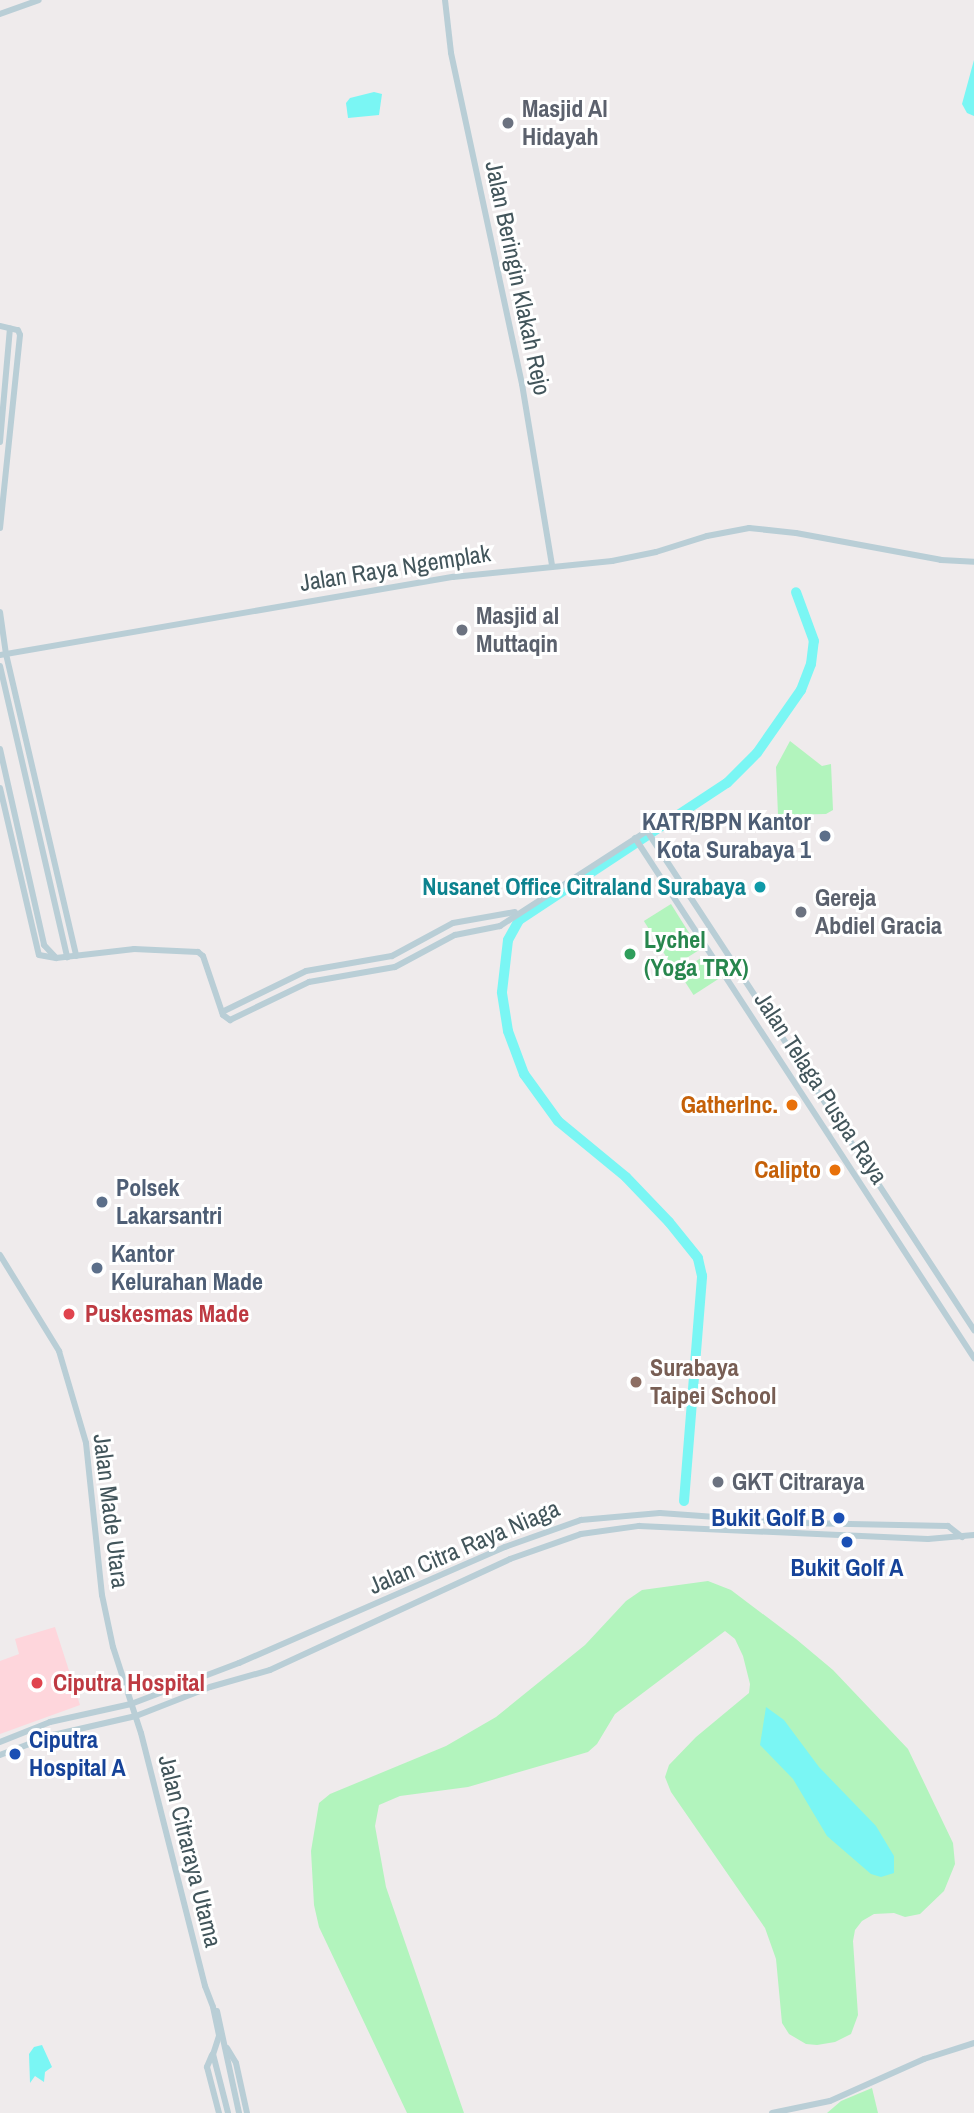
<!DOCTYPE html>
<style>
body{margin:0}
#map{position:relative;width:974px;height:2113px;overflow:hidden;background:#efebec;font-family:"Archivo Narrow",sans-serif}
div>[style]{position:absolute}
.medical>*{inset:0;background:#fed6dc}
.green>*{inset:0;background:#b2f4bd;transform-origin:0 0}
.water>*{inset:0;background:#7af6f4}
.river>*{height:10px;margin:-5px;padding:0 5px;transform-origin:5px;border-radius:5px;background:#7af6f4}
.secondary>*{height:6px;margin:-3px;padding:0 3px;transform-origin:3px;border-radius:3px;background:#b9ced6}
.dots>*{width:19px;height:19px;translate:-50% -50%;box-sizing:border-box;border:4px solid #fff;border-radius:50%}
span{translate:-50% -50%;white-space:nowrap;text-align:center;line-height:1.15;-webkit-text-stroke:6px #fff;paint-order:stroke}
.worship-label{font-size:24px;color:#5b616d;font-weight:700}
.left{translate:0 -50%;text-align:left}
.street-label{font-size:24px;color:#42555b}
.service-label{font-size:24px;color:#4e5e75;font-weight:700}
.right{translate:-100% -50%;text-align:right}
.culture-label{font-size:24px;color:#0d838f;font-weight:700}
.leisure-label{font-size:24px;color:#27864d;font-weight:700}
.food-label{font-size:24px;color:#c56008;font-weight:700}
.health-label{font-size:24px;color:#be3a42;font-weight:700}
.education-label{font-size:24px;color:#785e54;font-weight:700}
.transit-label{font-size:24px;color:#164399;font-weight:700}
</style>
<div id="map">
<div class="medical">
<i style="clip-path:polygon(55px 1627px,80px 1705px,0 1734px,0 1661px,19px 1654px,15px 1639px)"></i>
</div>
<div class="green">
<i style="clip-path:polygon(790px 741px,822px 766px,831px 764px,833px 810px,826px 814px,778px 815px,776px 767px)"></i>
<i style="left:671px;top:904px;width:54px;height:32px;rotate:58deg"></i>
<i style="left:704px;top:956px;width:27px;height:30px;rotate:57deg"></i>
<i style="clip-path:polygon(708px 1581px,731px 1590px,796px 1639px,833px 1670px,908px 1749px,953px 1843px,955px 1864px,944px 1891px,920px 1914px,905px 1917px,894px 1913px,874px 1914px,862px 1921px,855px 1930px,853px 1941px,858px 2015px,851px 2034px,835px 2042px,817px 2045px,806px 2044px,789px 2034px,782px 2023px,776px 1959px,765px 1928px,671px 1792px,665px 1777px,669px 1765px,696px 1737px,749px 1693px,750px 1684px,743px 1656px,735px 1639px,725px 1631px,615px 1714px,597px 1744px,588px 1752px,468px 1787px,400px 1796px,379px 1805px,375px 1826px,386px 1887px,464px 2113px,407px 2113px,319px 1927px,314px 1905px,311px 1851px,319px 1803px,330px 1794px,446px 1746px,496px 1717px,585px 1645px,626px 1601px,642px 1590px)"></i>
<i style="clip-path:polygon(872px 2088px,878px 2113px,827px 2113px,841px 2101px)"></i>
</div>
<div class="water">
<i style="clip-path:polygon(974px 60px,974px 116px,967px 113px,962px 104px)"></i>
<i style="clip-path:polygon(374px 92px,382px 94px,379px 115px,348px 118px,346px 103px,350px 98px)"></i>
<i style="clip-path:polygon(766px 1707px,784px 1720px,819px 1767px,876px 1826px,894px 1856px,894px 1873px,881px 1877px,871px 1874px,827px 1836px,793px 1779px,760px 1745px)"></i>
<i style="clip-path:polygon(42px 2045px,52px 2067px,45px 2072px,44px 2082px,35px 2076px,30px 2083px,29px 2054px,34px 2047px)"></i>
</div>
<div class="river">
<i style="left:684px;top:1501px;width:226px;rotate:-85.4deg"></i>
<i style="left:702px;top:1276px;width:18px;rotate:-103deg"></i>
<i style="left:698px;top:1258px;width:46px;rotate:-128.9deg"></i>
<i style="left:669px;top:1222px;width:62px;rotate:-133.7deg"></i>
<i style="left:626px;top:1177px;width:88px;rotate:-140.5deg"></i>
<i style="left:558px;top:1121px;width:58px;rotate:-125.9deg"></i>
<i style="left:524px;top:1074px;width:46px;rotate:-110.4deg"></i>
<i style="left:508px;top:1031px;width:39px;rotate:-99deg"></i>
<i style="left:502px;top:992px;width:52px;rotate:-83.4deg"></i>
<i style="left:508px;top:940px;width:23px;rotate:-61deg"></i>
<i style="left:519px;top:920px;width:249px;rotate:-33.4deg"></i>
<i style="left:727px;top:783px;width:42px;rotate:-45deg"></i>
<i style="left:757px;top:753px;width:77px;rotate:-55.1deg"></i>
<i style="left:801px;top:690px;width:28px;rotate:-69deg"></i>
<i style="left:811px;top:664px;width:23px;rotate:-83deg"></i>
<i style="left:814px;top:641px;width:52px;rotate:-110.2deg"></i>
</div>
<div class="secondary">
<i style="left:445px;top:0;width:53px;rotate:83.5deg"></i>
<i style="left:451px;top:53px;width:339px;rotate:77.9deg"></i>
<i style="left:522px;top:384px;width:183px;rotate:80.6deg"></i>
<i style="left:0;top:14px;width:41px;rotate:-19.7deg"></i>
<i style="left:0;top:326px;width:18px;rotate:13deg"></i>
<i style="left:18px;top:330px;width:5px;rotate:68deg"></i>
<i style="left:20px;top:335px;width:194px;rotate:95.9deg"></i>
<i style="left:0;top:442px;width:114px;rotate:-85deg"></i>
<i style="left:0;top:612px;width:42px;rotate:81.9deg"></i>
<i style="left:6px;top:654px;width:310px;rotate:76.9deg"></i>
<i style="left:0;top:655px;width:460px;rotate:-9.8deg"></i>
<i style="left:453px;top:577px;width:160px;rotate:-5.7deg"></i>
<i style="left:612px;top:561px;width:45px;rotate:-11.6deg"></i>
<i style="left:656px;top:552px;width:53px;rotate:-17.4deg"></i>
<i style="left:707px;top:536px;width:43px;rotate:-10.8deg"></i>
<i style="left:749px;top:528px;width:47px;rotate:6.1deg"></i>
<i style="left:796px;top:533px;width:147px;rotate:10.5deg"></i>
<i style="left:941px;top:560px;width:33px;rotate:3deg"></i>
<i style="left:0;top:666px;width:299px;rotate:77deg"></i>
<i style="left:0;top:749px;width:201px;rotate:77.3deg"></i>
<i style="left:44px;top:945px;width:18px;rotate:47deg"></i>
<i style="left:0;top:788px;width:171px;rotate:76.9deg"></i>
<i style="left:39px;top:955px;width:17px;rotate:10deg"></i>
<i style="left:56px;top:958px;width:79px;rotate:-6.6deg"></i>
<i style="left:134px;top:949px;width:64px;rotate:2.7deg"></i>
<i style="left:198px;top:952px;width:6px;rotate:39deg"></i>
<i style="left:203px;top:956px;width:62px;rotate:71.3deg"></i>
<i style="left:223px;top:1015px;width:9px;rotate:36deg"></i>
<i style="left:230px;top:1020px;width:88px;rotate:-25.7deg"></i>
<i style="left:309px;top:982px;width:87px;rotate:-9.9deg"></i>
<i style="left:395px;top:967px;width:68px;rotate:-28.1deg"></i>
<i style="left:455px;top:935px;width:46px;rotate:-11.3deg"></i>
<i style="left:500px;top:926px;width:175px;rotate:-32.9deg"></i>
<i style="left:647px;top:831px;width:597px;rotate:56.76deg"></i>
<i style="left:635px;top:838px;width:621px;rotate:56.9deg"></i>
<i style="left:222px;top:1012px;width:93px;rotate:-26deg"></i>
<i style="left:306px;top:971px;width:87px;rotate:-9.9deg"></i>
<i style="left:392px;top:956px;width:69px;rotate:-28.4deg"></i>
<i style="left:453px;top:923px;width:63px;rotate:-10.1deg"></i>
<i style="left:0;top:1255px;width:113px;rotate:58.4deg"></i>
<i style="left:59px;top:1351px;width:96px;rotate:73.6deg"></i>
<i style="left:86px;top:1443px;width:153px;rotate:84deg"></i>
<i style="left:102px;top:1595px;width:53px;rotate:78.1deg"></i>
<i style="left:113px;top:1647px;width:90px;rotate:72deg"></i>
<i style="left:141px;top:1733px;width:261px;rotate:75.8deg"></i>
<i style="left:205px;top:1986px;width:22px;rotate:69deg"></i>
<i style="left:213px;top:2007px;width:30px;rotate:78deg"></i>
<i style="left:219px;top:2036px;width:19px;rotate:108deg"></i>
<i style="left:213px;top:2054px;width:61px;rotate:75.7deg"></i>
<i style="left:0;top:1742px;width:54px;rotate:-21.8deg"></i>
<i style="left:50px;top:1722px;width:83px;rotate:-12.5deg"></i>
<i style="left:131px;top:1704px;width:116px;rotate:-20.8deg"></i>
<i style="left:239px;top:1663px;width:290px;rotate:-23.6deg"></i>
<i style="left:505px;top:1547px;width:81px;rotate:-19.6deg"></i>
<i style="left:581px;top:1520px;width:79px;rotate:-5.1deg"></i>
<i style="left:660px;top:1513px;width:141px;rotate:4.1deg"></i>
<i style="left:801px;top:1523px;width:147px;rotate:1.2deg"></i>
<i style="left:948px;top:1526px;width:18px;rotate:38deg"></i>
<i style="left:0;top:1755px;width:57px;rotate:-20.7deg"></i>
<i style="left:53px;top:1735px;width:85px;rotate:-12.9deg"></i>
<i style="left:136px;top:1716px;width:79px;rotate:-21.4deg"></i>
<i style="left:210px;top:1687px;width:62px;rotate:-15.8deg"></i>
<i style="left:270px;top:1670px;width:264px;rotate:-24.8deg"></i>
<i style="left:510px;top:1559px;width:75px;rotate:-19.4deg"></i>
<i style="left:581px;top:1534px;width:59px;rotate:-7.9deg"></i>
<i style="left:639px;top:1526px;width:289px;rotate:2.6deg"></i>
<i style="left:928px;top:1539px;width:46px;rotate:-5deg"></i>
<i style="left:217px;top:2011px;width:104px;rotate:77.8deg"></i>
<i style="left:227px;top:2048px;width:17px;rotate:59deg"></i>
<i style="left:236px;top:2063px;width:51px;rotate:77.6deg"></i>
<i style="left:212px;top:2055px;width:13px;rotate:113deg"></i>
<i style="left:207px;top:2067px;width:48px;rotate:75.4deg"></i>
<i style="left:772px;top:2113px;width:59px;rotate:-11.7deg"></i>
<i style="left:830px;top:2101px;width:103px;rotate:-24.1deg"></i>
<i style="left:924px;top:2059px;width:52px;rotate:-17.7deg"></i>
</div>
<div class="dots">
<i style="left:508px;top:123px;background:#6b7280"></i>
<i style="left:462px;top:630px;background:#6b7280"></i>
<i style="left:825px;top:836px;background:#5c6f8a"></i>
<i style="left:760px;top:887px;background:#0f9aa8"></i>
<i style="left:801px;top:912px;background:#6b7280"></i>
<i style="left:630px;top:954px;background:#2e9e5b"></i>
<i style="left:792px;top:1105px;background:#e8710a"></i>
<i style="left:835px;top:1170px;background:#e8710a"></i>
<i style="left:102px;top:1202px;background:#5c6f8a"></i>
<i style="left:97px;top:1268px;background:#5c6f8a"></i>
<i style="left:69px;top:1314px;background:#e0444e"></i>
<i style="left:636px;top:1382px;background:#8d6e63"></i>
<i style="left:718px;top:1482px;background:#6b7280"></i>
<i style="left:839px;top:1518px;background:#1a4fb4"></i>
<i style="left:847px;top:1542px;background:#1a4fb4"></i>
<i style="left:37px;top:1683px;background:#e0444e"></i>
<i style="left:15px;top:1754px;background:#1a4fb4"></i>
</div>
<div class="worship-label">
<span class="left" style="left:522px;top:123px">Masjid Al<br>Hidayah</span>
<span class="left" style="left:476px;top:630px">Masjid al<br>Muttaqin</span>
<span class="left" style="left:815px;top:912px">Gereja<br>Abdiel Gracia</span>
<span class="left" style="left:732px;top:1482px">GKT Citraraya</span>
</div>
<div class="street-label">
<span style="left:518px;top:278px;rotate:78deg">Jalan Beringin Klakah Rejo</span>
<span style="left:395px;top:568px;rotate:-9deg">Jalan Raya Ngemplak</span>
<span style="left:821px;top:1088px;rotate:57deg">Jalan Telaga Puspa Raya</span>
<span style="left:111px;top:1511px;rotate:83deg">Jalan Made Utara</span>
<span style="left:464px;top:1547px;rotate:-23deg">Jalan Citra Raya Niaga</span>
<span style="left:190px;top:1851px;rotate:76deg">Jalan Citraraya Utama</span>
</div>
<div class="service-label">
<span class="right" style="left:811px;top:836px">KATR/BPN Kantor<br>Kota Surabaya 1</span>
<span class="left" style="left:116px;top:1202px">Polsek<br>Lakarsantri</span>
<span class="left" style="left:111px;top:1268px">Kantor<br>Kelurahan Made</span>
</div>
<div class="culture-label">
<span class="right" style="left:746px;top:887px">Nusanet Office Citraland Surabaya</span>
</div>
<div class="leisure-label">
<span class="left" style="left:644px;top:954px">Lychel<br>(Yoga TRX)</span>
</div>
<div class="food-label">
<span class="right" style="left:778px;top:1105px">GatherInc.</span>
<span class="right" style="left:821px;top:1170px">Calipto</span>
</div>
<div class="health-label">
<span class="left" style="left:85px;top:1314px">Puskesmas Made</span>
<span class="left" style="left:53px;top:1683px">Ciputra Hospital</span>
</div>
<div class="education-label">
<span class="left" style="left:650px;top:1382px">Surabaya<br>Taipei School</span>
</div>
<div class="transit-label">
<span class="right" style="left:825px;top:1518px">Bukit Golf B</span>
<span style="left:847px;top:1568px">Bukit Golf A</span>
<span class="left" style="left:29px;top:1754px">Ciputra<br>Hospital A</span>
</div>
</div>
